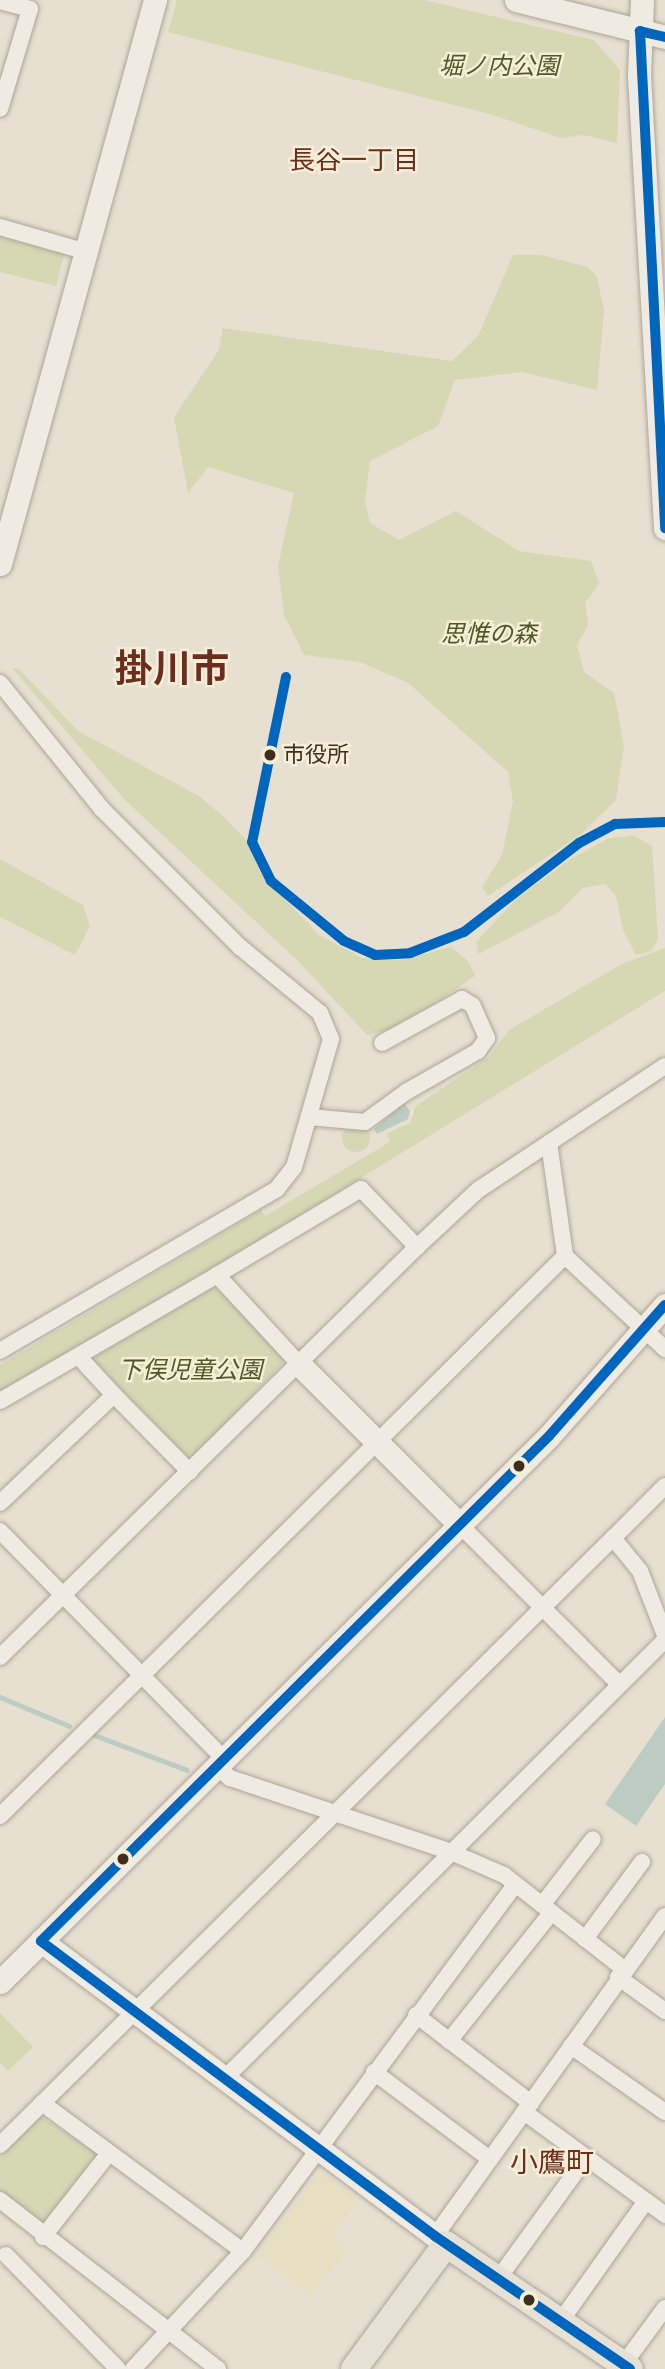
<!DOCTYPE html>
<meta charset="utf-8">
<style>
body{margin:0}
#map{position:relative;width:665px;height:2369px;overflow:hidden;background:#e7e0d1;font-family:"Times New Roman","Noto Sans JP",serif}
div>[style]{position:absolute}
.farmland>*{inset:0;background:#e6dfc2}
.green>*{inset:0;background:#d6d7b3}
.round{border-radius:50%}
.water>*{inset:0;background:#bcccc2}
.stream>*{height:5px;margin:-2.5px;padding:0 2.5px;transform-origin:2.5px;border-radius:2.5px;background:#bcccc2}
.roads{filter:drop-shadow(0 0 2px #ada599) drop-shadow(0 0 2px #ada599)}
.street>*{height:16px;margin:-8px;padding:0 8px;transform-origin:8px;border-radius:8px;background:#efebe3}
.secondary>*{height:23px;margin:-11.5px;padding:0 11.5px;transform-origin:11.5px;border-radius:11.5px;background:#efebe3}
.primary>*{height:26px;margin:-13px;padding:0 13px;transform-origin:13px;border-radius:13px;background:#e6e1d4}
.bus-1>*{height:10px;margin:-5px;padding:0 5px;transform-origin:5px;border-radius:5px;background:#0065bd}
.dots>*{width:19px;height:19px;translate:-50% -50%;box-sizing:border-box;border:4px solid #f7eed8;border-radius:50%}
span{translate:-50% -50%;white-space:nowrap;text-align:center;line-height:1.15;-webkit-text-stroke:5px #f7eed8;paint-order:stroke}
.bus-label{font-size:22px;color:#3d2e20}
.left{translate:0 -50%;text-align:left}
.park-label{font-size:24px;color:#4d5a26;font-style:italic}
.neighbourhood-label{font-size:26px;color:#6b2e1e}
.quarter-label{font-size:28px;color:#6b2e1e}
.town-label{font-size:38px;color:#6b2e1e;font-weight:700}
</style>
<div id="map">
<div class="farmland">
<i style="clip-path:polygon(317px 2174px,327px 2174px,359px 2200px,332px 2234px,348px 2249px,311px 2296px,258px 2254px)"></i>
</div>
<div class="green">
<i style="clip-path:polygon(177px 0,424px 0,594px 40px,620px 70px,617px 143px,584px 135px,561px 138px,493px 115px,168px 32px)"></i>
<i style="clip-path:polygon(0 236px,65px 251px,56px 286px,0 272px)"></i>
<i style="clip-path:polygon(513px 255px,541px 255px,588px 267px,597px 277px,604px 311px,597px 390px,522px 372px,455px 380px,438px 426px,370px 461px,365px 501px,370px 523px,399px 540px,456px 511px,519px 551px,591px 561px,599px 583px,585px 603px,588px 625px,577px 645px,584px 672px,614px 693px,624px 746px,616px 800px,580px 835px,488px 896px,482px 887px,502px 855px,513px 801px,508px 772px,408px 683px,360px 662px,304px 655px,284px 615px,278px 566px,294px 493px,208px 467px,188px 493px,174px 417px,219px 350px,223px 328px,452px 361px,478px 336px)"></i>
<i style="clip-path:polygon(12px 668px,19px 669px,78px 731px,199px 796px,223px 816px,247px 841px,261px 874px,319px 935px,362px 958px,400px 960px,451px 947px,468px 961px,475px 976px,397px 1028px,367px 1035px,299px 962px,124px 799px)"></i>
<i style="clip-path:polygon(633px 835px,652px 846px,658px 939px,651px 951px,636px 955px,623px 930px,616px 896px,605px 884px,583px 888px,559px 912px,478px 954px,476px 942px,516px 899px,569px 860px,607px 839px)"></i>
<i style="clip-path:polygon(0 859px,83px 905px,90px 926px,75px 955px,0 917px)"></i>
<i style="clip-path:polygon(665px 948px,665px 991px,239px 1253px,0 1393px,0 1365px,261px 1210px,265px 1216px,390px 1142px,387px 1133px,410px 1123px,416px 1106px,490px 1056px,509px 1030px,622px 964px)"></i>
<i class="round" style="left:342px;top:1124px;width:28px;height:28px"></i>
<i style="clip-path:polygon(211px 1288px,219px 1290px,284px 1356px,282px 1364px,194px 1456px,186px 1455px,95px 1362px,96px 1356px)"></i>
<i style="clip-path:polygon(0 2013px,33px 2047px,8px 2071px,0 2062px)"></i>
<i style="clip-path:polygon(40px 2116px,97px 2153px,97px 2159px,47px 2225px,39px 2226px,0 2191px,0 2157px)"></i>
</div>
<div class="water">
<i style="clip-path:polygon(404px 1103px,410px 1111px,408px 1119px,377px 1134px,374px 1129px)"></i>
<i style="clip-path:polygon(665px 1717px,665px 1784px,636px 1826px,605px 1804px)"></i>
</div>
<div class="stream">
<i style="left:0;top:1697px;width:75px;rotate:22.8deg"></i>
<i style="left:94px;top:1735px;width:99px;rotate:20.6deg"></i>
</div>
<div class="roads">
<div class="street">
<i style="left:0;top:1px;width:31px;rotate:15deg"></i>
<i style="left:30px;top:9px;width:104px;rotate:106.7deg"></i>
<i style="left:0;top:227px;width:91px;rotate:16deg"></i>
<i style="left:0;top:683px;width:162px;rotate:51deg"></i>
<i style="left:102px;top:809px;width:195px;rotate:45deg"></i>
<i style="left:240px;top:947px;width:104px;rotate:39.5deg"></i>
<i style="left:320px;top:1013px;width:28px;rotate:67deg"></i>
<i style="left:331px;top:1039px;width:133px;rotate:106.1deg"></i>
<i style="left:294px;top:1167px;width:28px;rotate:128deg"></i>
<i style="left:277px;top:1189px;width:321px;rotate:149.7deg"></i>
<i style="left:309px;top:1117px;width:56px;rotate:5.1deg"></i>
<i style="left:365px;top:1122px;width:51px;rotate:-36.2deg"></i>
<i style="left:406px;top:1092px;width:83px;rotate:-29.7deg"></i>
<i style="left:478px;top:1051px;width:16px;rotate:-55deg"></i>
<i style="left:487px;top:1038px;width:36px;rotate:-114deg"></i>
<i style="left:472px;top:1005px;width:12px;rotate:-149deg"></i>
<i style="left:462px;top:999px;width:91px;rotate:151.2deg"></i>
<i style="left:549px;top:1143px;width:139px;rotate:-33.6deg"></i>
<i style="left:217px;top:1275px;width:168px;rotate:-30.8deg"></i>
<i style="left:361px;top:1189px;width:81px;rotate:46deg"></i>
<i style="left:78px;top:1356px;width:53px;rotate:47.3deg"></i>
<i style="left:0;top:1401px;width:251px;rotate:-30.1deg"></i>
<i style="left:217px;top:1275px;width:121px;rotate:47.3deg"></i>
<i style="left:665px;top:1486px;width:74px;rotate:135deg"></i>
<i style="left:613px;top:1538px;width:43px;rotate:50.7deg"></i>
<i style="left:640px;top:1571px;width:69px;rotate:68.7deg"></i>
<i style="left:0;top:1503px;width:157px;rotate:-43.5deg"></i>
<i style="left:114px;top:1395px;width:108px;rotate:45.4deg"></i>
<i style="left:459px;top:1524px;width:226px;rotate:45deg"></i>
<i style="left:0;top:1531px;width:320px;rotate:45.5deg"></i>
<i style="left:0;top:1657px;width:585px;rotate:-44.52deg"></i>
<i style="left:417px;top:1247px;width:83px;rotate:-43.1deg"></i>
<i style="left:478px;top:1190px;width:85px;rotate:-33.5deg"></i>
<i style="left:549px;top:1143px;width:114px;rotate:81.9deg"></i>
<i style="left:565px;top:1256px;width:137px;rotate:42.9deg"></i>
<i style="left:217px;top:1766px;width:18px;rotate:43deg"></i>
<i style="left:230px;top:1778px;width:233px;rotate:18.5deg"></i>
<i style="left:451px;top:1852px;width:58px;rotate:23.5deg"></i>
<i style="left:504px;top:1875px;width:152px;rotate:38.1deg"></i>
<i style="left:0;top:1816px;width:796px;rotate:-44.75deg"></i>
<i style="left:542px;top:1905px;width:83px;rotate:-52.3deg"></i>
<i style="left:585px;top:1939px;width:96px;rotate:-53.5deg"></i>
<i style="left:618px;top:1977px;width:58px;rotate:35.9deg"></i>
<i style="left:416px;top:2015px;width:145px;rotate:37.4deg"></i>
<i style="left:449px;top:2041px;width:164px;rotate:-51.4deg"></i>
<i style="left:571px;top:2046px;width:115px;rotate:35.1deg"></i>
<i style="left:374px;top:2072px;width:145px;rotate:36.9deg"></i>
<i style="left:225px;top:2078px;width:621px;rotate:-44.87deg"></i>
<i style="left:42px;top:2103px;width:250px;rotate:36.4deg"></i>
<i style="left:524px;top:2112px;width:175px;rotate:36.1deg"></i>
<i style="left:0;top:2145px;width:863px;rotate:-44.72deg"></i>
<i style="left:0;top:2200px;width:276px;rotate:37.8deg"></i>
<i style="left:435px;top:2236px;width:394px;rotate:-54.3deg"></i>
<i style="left:43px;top:2237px;width:107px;rotate:-51.8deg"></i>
<i style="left:6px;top:2255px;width:160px;rotate:45.5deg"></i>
<i style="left:498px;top:2279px;width:150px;rotate:-54deg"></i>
<i style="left:560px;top:2322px;width:148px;rotate:-54.6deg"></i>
<i style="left:623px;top:2365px;width:71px;rotate:-53.6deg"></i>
<i style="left:133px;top:2369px;width:161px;rotate:-47deg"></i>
<i style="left:243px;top:2251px;width:456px;rotate:-53.4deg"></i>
</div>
<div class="secondary">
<i style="left:516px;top:0;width:154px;rotate:13.9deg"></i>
<i style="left:642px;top:0;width:76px;rotate:92.3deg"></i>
<i style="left:639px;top:76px;width:453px;rotate:86.7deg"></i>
<i style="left:0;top:564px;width:585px;rotate:-74.63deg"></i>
<i style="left:299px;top:1364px;width:226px;rotate:45deg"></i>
<i style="left:41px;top:1941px;width:506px;rotate:36.8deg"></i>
<i style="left:0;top:1982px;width:774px;rotate:-44.84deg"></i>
<i style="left:549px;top:1436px;width:175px;rotate:-48.5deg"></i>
</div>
<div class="primary">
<i style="left:354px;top:2369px;width:155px;rotate:-53.6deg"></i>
<i style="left:446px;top:2244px;width:222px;rotate:34.2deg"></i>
</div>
</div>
<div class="bus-1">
<i style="left:665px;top:37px;width:26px;rotate:-167deg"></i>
<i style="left:640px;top:31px;width:498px;rotate:87.1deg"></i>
<i style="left:286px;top:677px;width:168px;rotate:101.6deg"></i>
<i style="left:252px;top:842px;width:43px;rotate:64deg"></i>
<i style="left:271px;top:881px;width:94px;rotate:39.4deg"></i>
<i style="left:344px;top:941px;width:34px;rotate:24deg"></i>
<i style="left:375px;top:955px;width:35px;rotate:-3deg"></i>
<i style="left:410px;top:953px;width:58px;rotate:-21.3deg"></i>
<i style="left:464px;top:932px;width:145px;rotate:-37.7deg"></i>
<i style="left:579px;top:843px;width:41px;rotate:-27.8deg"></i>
<i style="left:615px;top:824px;width:50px;rotate:-2.3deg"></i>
<i style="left:630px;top:2369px;width:236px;rotate:-145.7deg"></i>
<i style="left:435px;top:2236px;width:492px;rotate:-143.2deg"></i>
<i style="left:41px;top:1941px;width:716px;rotate:-44.83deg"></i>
<i style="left:549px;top:1436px;width:175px;rotate:-48.5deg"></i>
</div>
<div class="dots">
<i style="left:270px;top:755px;background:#3d2e20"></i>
<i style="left:519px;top:1466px;background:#3d2e20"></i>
<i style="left:123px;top:1859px;background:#3d2e20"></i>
<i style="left:529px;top:2300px;background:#3d2e20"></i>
</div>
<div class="bus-label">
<span class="left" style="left:283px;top:755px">市役所</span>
</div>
<div class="park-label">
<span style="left:499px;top:67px">堀ノ内公園</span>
<span style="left:489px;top:635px">思惟の森</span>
<span style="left:190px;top:1371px">下俣児童公園</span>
</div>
<div class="neighbourhood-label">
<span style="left:354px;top:161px">長谷一丁目</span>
</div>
<div class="quarter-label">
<span style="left:552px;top:2163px">小鷹町</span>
</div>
<div class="town-label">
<span style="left:172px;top:670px">掛川市</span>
</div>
</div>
